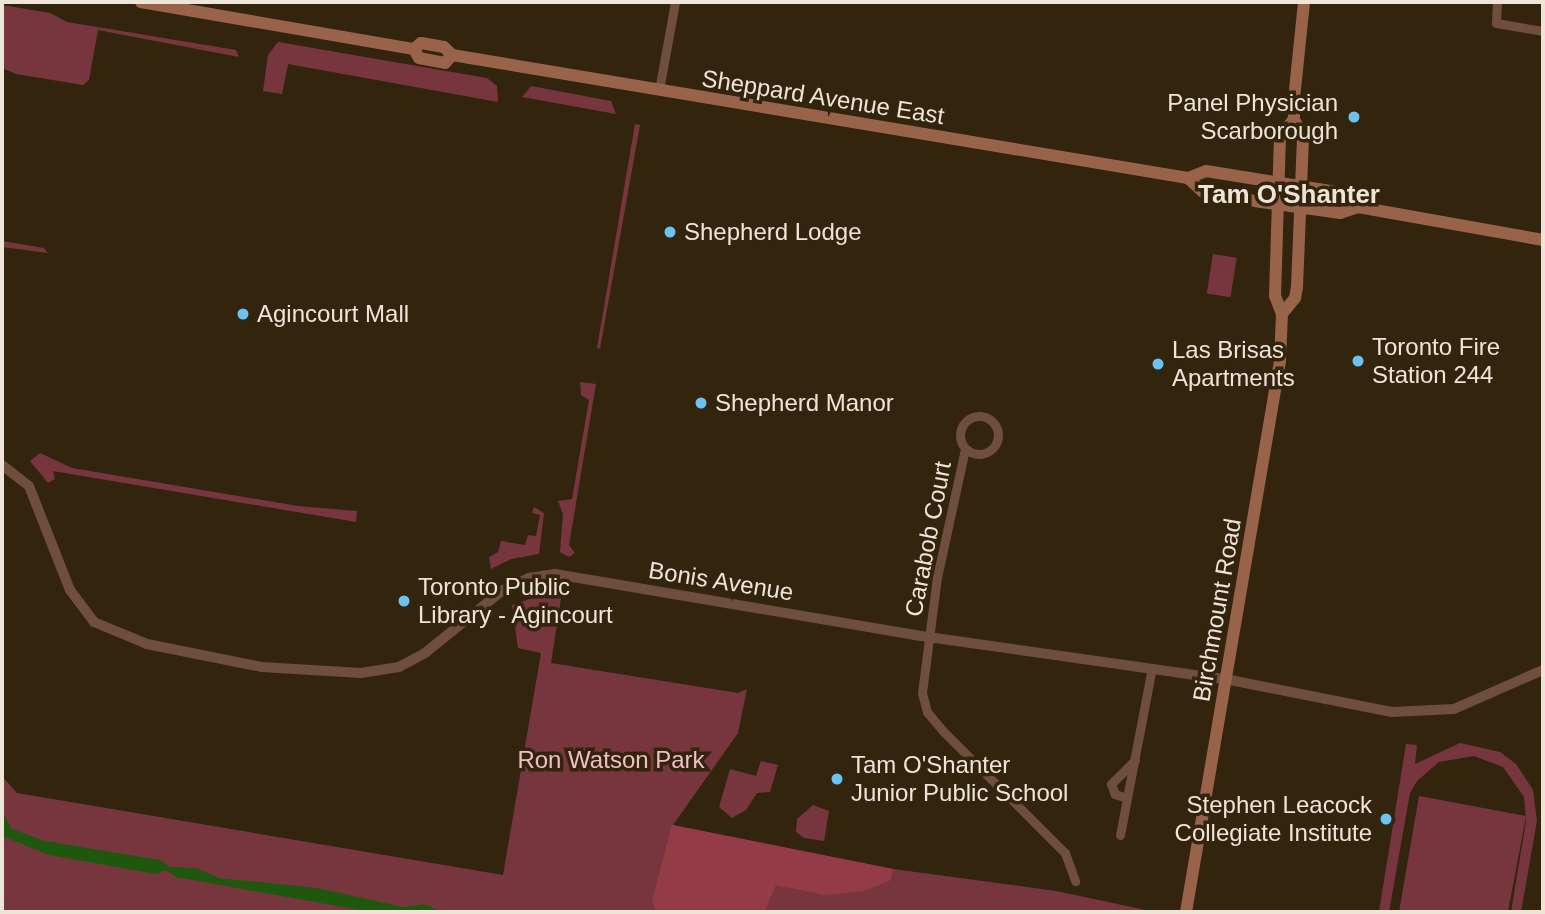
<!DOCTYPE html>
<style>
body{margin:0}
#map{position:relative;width:1545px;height:914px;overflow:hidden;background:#33240e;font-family:Helvetica,sans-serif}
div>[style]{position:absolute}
.green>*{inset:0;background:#77363e;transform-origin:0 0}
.round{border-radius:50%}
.forest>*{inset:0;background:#933c48}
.water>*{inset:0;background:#20570f}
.minor>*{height:9px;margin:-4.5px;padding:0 4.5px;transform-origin:4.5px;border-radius:4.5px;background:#704e3e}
.minor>.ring{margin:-4.5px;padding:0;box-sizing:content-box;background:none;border:9px solid #704e3e;border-radius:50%}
.tertiary>*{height:10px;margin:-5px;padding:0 5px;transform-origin:5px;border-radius:5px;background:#704e3e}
.secondary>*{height:12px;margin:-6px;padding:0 6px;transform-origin:6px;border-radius:6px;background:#996349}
.dots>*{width:19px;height:19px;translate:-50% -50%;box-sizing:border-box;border:4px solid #33240e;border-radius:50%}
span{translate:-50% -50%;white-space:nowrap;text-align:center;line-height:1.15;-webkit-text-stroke:7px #33240e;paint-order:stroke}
.street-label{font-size:24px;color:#eee4d7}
.poi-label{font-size:24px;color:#eee4d7}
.right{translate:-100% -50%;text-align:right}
.left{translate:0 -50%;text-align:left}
.park-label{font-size:24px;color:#f1bec1}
.neighbourhood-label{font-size:26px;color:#eee4d7;font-weight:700}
.frame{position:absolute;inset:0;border:4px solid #eee4d7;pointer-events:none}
</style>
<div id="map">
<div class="green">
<i style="clip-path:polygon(2px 5px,50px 13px,67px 22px,236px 50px,239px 57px,98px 30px,89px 80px,83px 85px,16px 74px,2px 68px)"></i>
<i style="clip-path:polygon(278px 42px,487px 78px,497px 86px,498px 102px,288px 64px,282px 94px,263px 91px,268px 55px)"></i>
<i style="clip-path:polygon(531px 86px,611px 101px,616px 114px,522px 97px)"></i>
<i style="clip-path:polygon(635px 124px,640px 125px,600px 349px,597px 348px)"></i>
<i style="clip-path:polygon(2px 241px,44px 248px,48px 253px,2px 247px)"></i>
<i style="left:1213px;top:254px;width:24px;height:40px;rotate:9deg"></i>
<i style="clip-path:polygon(580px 382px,596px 384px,569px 545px,575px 553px,569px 557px,560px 552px,563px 514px,558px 501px,572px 499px,589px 400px,581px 395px)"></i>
<i class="round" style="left:864px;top:396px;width:16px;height:16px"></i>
<i style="clip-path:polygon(40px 453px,72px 468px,298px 506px,357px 511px,356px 522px,53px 471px,55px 479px,48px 483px,30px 461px)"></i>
<i style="clip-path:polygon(534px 507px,544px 513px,539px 554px,511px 559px,491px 569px,489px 557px,498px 552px,501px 541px,525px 545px,528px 535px,536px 536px,540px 515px,532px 513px)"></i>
<i style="clip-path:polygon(536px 597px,561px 598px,551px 663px,738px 693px,747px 689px,738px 733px,673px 825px,893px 869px,1056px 891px,1155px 912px,2px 912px,2px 776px,17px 793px,503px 875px,541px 653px,518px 648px,512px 605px)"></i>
<i style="clip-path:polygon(1460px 743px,1500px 752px,1516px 764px,1533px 790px,1537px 821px,1521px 912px,1511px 912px,1526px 821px,1524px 797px,1503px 767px,1474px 756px,1439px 762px,1417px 781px,1410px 793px,1389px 912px,1379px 912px,1406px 744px,1417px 745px,1415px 764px)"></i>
<i style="clip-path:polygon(761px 761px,778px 765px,770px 792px,757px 793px,746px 810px,732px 818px,719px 807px,730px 769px,756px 776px)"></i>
<i style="clip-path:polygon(1419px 796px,1526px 816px,1508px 912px,1399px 912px)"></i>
<i style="clip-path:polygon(813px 805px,829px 811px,824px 841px,804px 838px,796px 832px,797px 819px)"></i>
</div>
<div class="forest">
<i style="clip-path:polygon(672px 825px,893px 869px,891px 880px,864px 891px,826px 895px,776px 885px,764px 912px,656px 912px,652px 901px)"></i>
</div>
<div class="water">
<i style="clip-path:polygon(2px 812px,12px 829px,45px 841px,160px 860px,170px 867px,196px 868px,219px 878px,318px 888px,403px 907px,424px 904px,443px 912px,364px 911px,176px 877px,166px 870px,156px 874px,49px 855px,2px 836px)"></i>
</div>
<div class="minor">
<i style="left:1497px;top:2px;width:21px;rotate:93deg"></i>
<i style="left:1496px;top:23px;width:48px;rotate:9.7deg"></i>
<i style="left:659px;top:90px;width:89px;rotate:-79.7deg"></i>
<i class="ring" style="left:960px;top:416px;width:29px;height:29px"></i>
<i style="left:965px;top:449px;width:131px;rotate:102.3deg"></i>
<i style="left:937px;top:577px;width:117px;rotate:97.4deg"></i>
<i style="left:922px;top:693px;width:20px;rotate:75deg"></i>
<i style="left:927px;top:712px;width:25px;rotate:50deg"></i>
<i style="left:943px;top:731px;width:173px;rotate:45deg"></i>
<i style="left:1065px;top:853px;width:30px;rotate:70deg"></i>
<i style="left:1127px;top:798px;width:13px;rotate:-162deg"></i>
<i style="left:1115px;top:794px;width:11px;rotate:-112deg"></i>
<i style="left:1111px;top:784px;width:34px;rotate:-45deg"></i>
<i style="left:1120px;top:835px;width:170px;rotate:-79.2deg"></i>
</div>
<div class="tertiary">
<i style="left:2px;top:465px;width:34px;rotate:38deg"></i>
<i style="left:29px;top:486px;width:112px;rotate:68.5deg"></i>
<i style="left:70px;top:590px;width:40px;rotate:53deg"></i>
<i style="left:94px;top:622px;width:57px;rotate:22.5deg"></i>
<i style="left:147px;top:644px;width:117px;rotate:11.3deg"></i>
<i style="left:262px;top:667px;width:99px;rotate:3.5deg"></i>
<i style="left:361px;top:673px;width:38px;rotate:-9deg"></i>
<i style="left:399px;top:667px;width:30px;rotate:-28deg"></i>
<i style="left:425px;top:653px;width:100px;rotate:-38.9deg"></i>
<i style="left:503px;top:590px;width:29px;rotate:-25deg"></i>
<i style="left:529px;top:578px;width:26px;rotate:-9deg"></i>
<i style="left:555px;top:574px;width:364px;rotate:9.6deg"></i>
<i style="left:914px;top:635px;width:314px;rotate:8.1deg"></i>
<i style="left:1225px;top:679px;width:170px;rotate:11.2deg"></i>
<i style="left:1392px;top:712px;width:62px;rotate:-2.8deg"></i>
<i style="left:1454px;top:709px;width:97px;rotate:-23.7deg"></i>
</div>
<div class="secondary">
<i style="left:141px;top:2px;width:277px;rotate:9.8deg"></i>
<i style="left:414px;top:49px;width:9px;rotate:-41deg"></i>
<i style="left:421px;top:43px;width:23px;rotate:10deg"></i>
<i style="left:444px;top:47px;width:11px;rotate:45deg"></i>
<i style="left:452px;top:55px;width:746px;rotate:9.49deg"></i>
<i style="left:1188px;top:178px;width:19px;rotate:-21deg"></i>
<i style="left:1206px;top:171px;width:139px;rotate:9.1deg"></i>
<i style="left:1343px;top:193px;width:21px;rotate:43deg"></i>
<i style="left:414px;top:49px;width:10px;rotate:61deg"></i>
<i style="left:419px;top:58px;width:26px;rotate:11deg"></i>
<i style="left:445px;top:63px;width:11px;rotate:-49deg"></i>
<i style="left:1188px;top:178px;width:19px;rotate:43deg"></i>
<i style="left:1202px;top:191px;width:60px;rotate:10.6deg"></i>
<i style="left:1261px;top:202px;width:80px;rotate:7.9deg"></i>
<i style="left:1340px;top:213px;width:19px;rotate:-18deg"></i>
<i style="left:1358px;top:207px;width:188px;rotate:10.1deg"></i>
<i style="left:1282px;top:314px;width:21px;rotate:-51deg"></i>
<i style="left:1295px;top:298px;width:11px;rotate:-80deg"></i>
<i style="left:1297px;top:287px;width:150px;rotate:-87.7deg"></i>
<i style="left:1303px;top:137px;width:20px;rotate:-117deg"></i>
<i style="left:1294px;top:119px;width:20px;rotate:-90deg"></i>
<i style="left:1294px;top:99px;width:98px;rotate:-84.1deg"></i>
<i style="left:1186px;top:912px;width:559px;rotate:-80.32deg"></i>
<i style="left:1280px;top:361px;width:47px;rotate:-87.6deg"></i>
<i style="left:1282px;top:314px;width:19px;rotate:-111deg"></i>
<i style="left:1275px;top:296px;width:158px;rotate:-88.2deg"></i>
<i style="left:1280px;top:138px;width:24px;rotate:-54deg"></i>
</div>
<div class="dots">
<i style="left:1354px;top:117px;background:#6bc3f2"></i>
<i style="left:670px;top:232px;background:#6bc3f2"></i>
<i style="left:243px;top:314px;background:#6bc3f2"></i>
<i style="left:1358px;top:361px;background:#6bc3f2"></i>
<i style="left:1158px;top:364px;background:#6bc3f2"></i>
<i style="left:701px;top:403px;background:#6bc3f2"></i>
<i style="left:404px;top:601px;background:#6bc3f2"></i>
<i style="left:837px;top:779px;background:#6bc3f2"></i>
<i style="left:1386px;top:819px;background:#6bc3f2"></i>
</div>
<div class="street-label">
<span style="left:823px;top:97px;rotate:9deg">Sheppard Avenue East</span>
<span style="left:928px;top:539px;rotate:-79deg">Carabob Court</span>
<span style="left:721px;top:581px;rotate:9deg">Bonis Avenue</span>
<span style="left:1217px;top:610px;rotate:-80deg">Birchmount Road</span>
</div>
<div class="poi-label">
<span class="right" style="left:1338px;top:117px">Panel Physician<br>Scarborough</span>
<span class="left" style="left:684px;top:232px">Shepherd Lodge</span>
<span class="left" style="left:257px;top:314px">Agincourt Mall</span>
<span class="left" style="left:1372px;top:361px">Toronto Fire<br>Station 244</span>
<span class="left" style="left:1172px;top:364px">Las Brisas<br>Apartments</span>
<span class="left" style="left:715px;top:403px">Shepherd Manor</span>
<span class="left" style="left:418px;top:601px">Toronto Public<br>Library - Agincourt</span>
<span class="left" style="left:851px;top:779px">Tam O'Shanter<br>Junior Public School</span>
<span class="right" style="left:1372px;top:819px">Stephen Leacock<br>Collegiate Institute</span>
</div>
<div class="park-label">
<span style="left:611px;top:760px">Ron Watson Park</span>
</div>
<div class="neighbourhood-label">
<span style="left:1289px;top:195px">Tam O'Shanter</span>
</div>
<div class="frame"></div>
</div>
